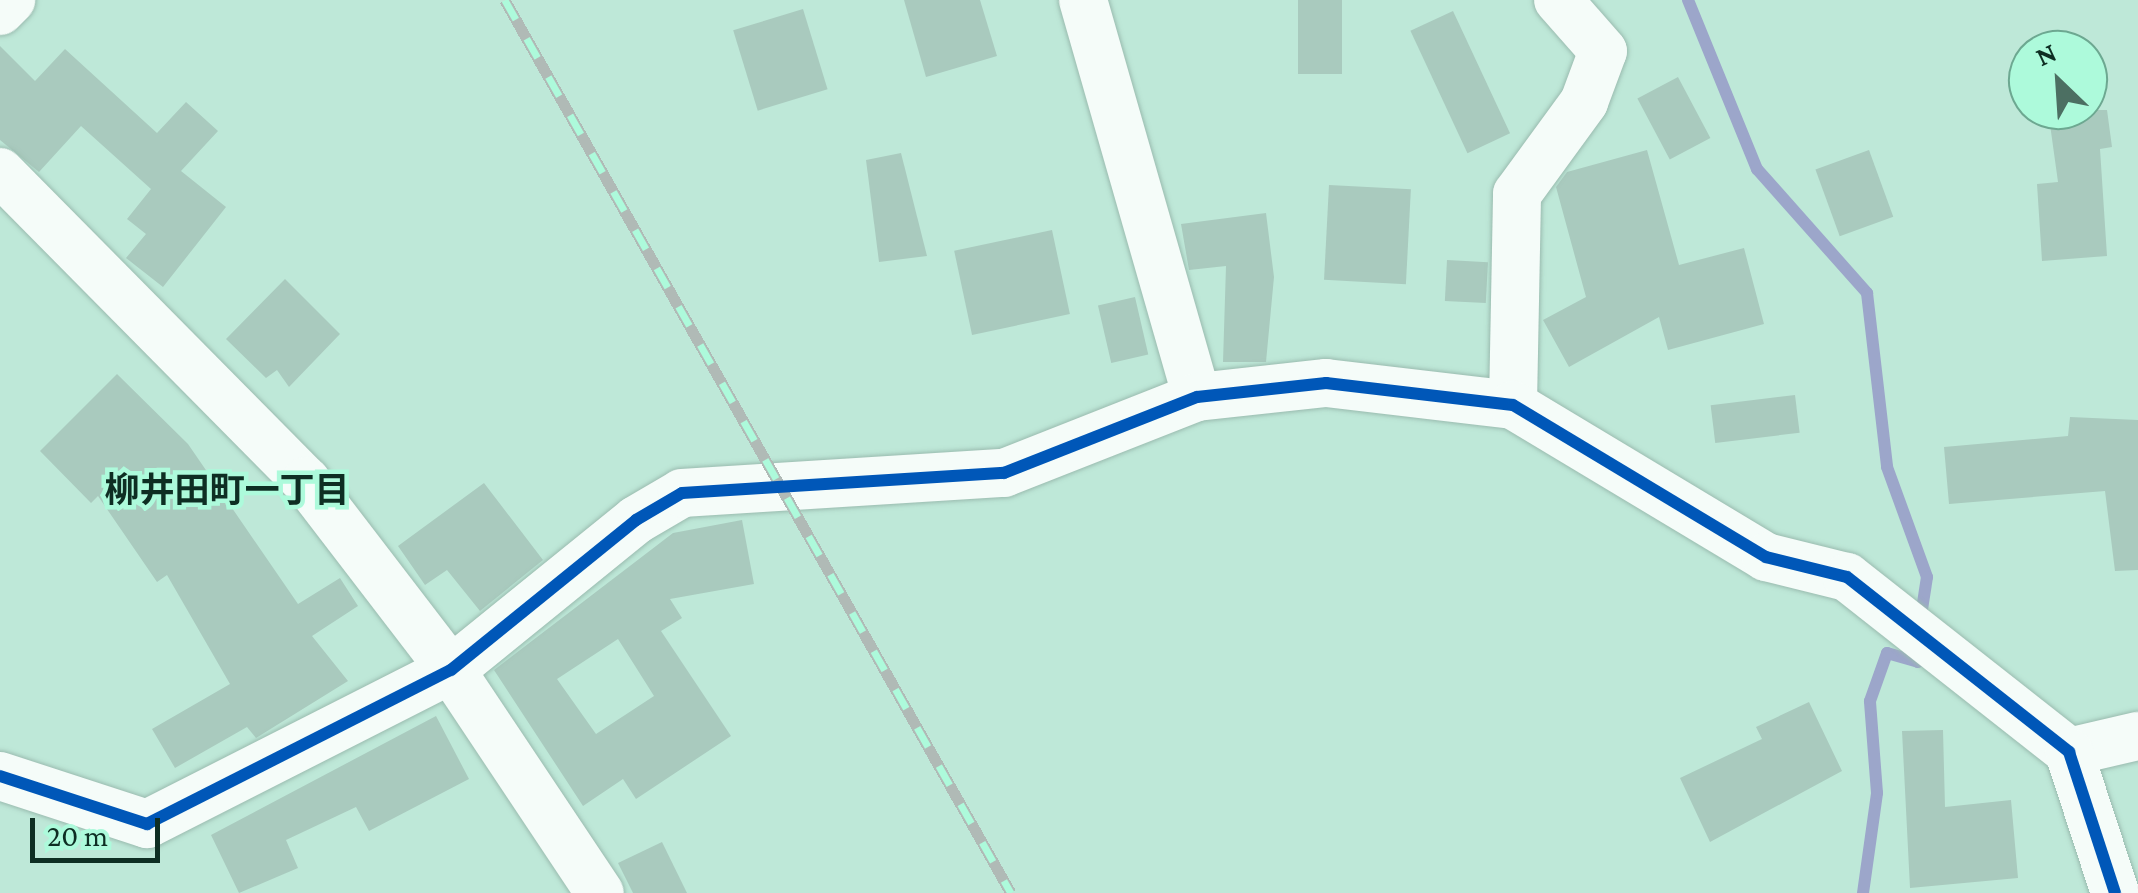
<!DOCTYPE html>
<meta charset="utf-8">
<style>
body{margin:0}
#map{position:relative;width:2138px;height:893px;overflow:hidden;background:#bee8d8;font-family:"Crimson Pro","Noto Sans JP",serif}
div>[style]{position:absolute}
.stream>*{height:12px;margin:-6px;padding:0 6px;transform-origin:6px;border-radius:6px;background:#9ca6ca}
.building>*{inset:0;background:#a9cabe;transform-origin:0 0}
.roads{filter:drop-shadow(0 0 2px #9abbaf) drop-shadow(0 0 2px #9abbaf)}
.minor>*{height:48px;margin:-24px;padding:0 24px;transform-origin:24px;border-radius:24px;background:#f5fcf9}
.rail>*{height:11px;margin-top:-5.5px;transform-origin:0;background:repeating-linear-gradient(90deg,#adfadb 0 22px,#b0bab6 0 44px);box-sizing:border-box;border-block:2px solid #b0bab6}
.cycleway>*{height:12px;margin:-6px;padding:0 6px;transform-origin:6px;border-radius:6px;background:#0057b8}
span{translate:-50% -50%;white-space:nowrap;text-align:center;line-height:1.15;-webkit-text-stroke:9px #adfadb;paint-order:stroke}
.neighbourhood-label{font-size:35px;color:#0e2e23;font-weight:700}
.north{position:absolute;left:2008px;top:30px;width:100px;height:100px;box-sizing:border-box;background:#adfadb;border:2px solid #6da891;border-radius:50%;rotate:335deg;font-size:28px;font-weight:700;line-height:40px;text-align:center;color:#0e2e23}
.north::after{content:'';display:block;margin:auto;width:35px;height:45px;background:#4c6f62;clip-path:polygon(50% 0,100% 100%,50% 72%,0 100%)}
.scale{position:absolute;left:30px;top:818px;width:130px;height:45px;box-sizing:border-box;border:5px solid #0e2e23;border-top:0;padding-left:12px;font-size:30px;line-height:35px;white-space:nowrap;color:#0e2e23;-webkit-text-stroke:8px #adfadb;paint-order:stroke}
</style>
<div id="map">
<div class="stream">
<i style="left:1688px;top:0;width:183px;rotate:67.8deg"></i>
<i style="left:1757px;top:169px;width:166px;rotate:48.4deg"></i>
<i style="left:1867px;top:293px;width:175px;rotate:83.4deg"></i>
<i style="left:1887px;top:467px;width:117px;rotate:70deg"></i>
<i style="left:1927px;top:577px;width:46px;rotate:98.8deg"></i>
<i style="left:1863px;top:893px;width:101px;rotate:-82deg"></i>
<i style="left:1877px;top:793px;width:92px;rotate:-94.4deg"></i>
<i style="left:1870px;top:701px;width:51px;rotate:-70.5deg"></i>
<i style="left:1887px;top:653px;width:32px;rotate:16deg"></i>
<i style="left:1918px;top:662px;width:15px;rotate:-86deg"></i>
</div>
<div class="building">
<i style="clip-path:polygon(904px 0,980px 0,997px 56px,926px 77px)"></i>
<i style="left:1298px;top:0;width:44px;height:74px"></i>
<i style="left:803px;top:9px;width:84px;height:73px;rotate:73deg"></i>
<i style="left:1453px;top:11px;width:135px;height:47px;rotate:65deg"></i>
<i style="clip-path:polygon(0 46px,35px 81px,65px 49px,157px 133px,186px 102px,218px 131px,181px 171px,226px 207px,163px 287px,126px 258px,146px 234px,127px 219px,151px 189px,81px 126px,39px 172px,0 140px)"></i>
<i style="left:1678px;top:77px;width:69px;height:46px;rotate:62deg"></i>
<i style="clip-path:polygon(2048px 110px,2107px 110px,2112px 147px,2100px 149px,2107px 256px,2042px 261px,2037px 184px,2058px 182px)"></i>
<i style="clip-path:polygon(1647px 150px,1679px 265px,1744px 248px,1764px 324px,1668px 350px,1659px 317px,1569px 367px,1543px 320px,1586px 297px,1556px 187px,1567px 172px)"></i>
<i style="left:1869px;top:150px;width:71px;height:57px;rotate:70deg"></i>
<i style="clip-path:polygon(901px 153px,927px 256px,879px 262px,866px 160px)"></i>
<i style="left:1329px;top:185px;width:82px;height:95px;rotate:3deg"></i>
<i style="clip-path:polygon(1266px 213px,1274px 277px,1266px 362px,1223px 362px,1226px 266px,1189px 270px,1181px 224px)"></i>
<i style="left:1052px;top:230px;width:86px;height:100px;rotate:78deg"></i>
<i style="left:1447px;top:260px;width:41px;height:41px;rotate:3deg"></i>
<i style="clip-path:polygon(285px 279px,340px 334px,289px 387px,277px 370px,266px 378px,226px 339px)"></i>
<i style="left:1135px;top:297px;width:59px;height:38px;rotate:77deg"></i>
<i style="clip-path:polygon(117px 374px,188px 444px,298px 604px,340px 578px,358px 606px,312px 636px,348px 681px,256px 738px,247px 727px,175px 768px,152px 729px,230px 684px,167px 575px,157px 582px,98px 496px,91px 503px,40px 451px)"></i>
<i style="left:1795px;top:395px;width:38px;height:85px;rotate:83deg"></i>
<i style="clip-path:polygon(2070px 417px,2138px 420px,2138px 570px,2115px 571px,2105px 491px,1949px 504px,1944px 447px,2068px 436px)"></i>
<i style="clip-path:polygon(484px 483px,543px 560px,480px 611px,447px 570px,425px 585px,398px 546px)"></i>
<i style="clip-path:polygon(evenodd,742px 520px,754px 584px,670px 599px,682px 618px,661px 631px,731px 736px,636px 799px,623px 779px,583px 806px,494px 670px,673px 533px,742px 520px,618px 639px,654px 696px,596px 734px,557px 679px,618px 639px)"></i>
<i style="clip-path:polygon(1809px 702px,1842px 771px,1710px 842px,1680px 778px,1762px 739px,1756px 727px)"></i>
<i style="clip-path:polygon(436px 716px,469px 779px,369px 831px,356px 807px,286px 840px,298px 868px,239px 893px,211px 835px)"></i>
<i style="clip-path:polygon(1943px 730px,1945px 807px,2011px 800px,2018px 878px,1910px 888px,1902px 731px)"></i>
<i style="clip-path:polygon(662px 842px,687px 893px,633px 893px,618px 863px)"></i>
</div>
<div class="roads">
<div class="minor">
<i style="left:1083px;top:0;width:413px;rotate:74deg"></i>
<i style="left:0;top:11px;width:16px;rotate:-45deg"></i>
<i style="left:0;top:172px;width:435px;rotate:45.3deg"></i>
<i style="left:306px;top:481px;width:238px;rotate:52.5deg"></i>
<i style="left:451px;top:670px;width:268px;rotate:56.3deg"></i>
<i style="left:1513px;top:405px;width:211px;rotate:-88.9deg"></i>
<i style="left:1517px;top:194px;width:114px;rotate:-53.9deg"></i>
<i style="left:1584px;top:102px;width:54px;rotate:-69.6deg"></i>
<i style="left:1603px;top:51px;width:68px;rotate:-131.4deg"></i>
<i style="left:2069px;top:752px;width:71px;rotate:-13.1deg"></i>
<i style="left:0;top:776px;width:155px;rotate:18.1deg"></i>
<i style="left:147px;top:824px;width:341px;rotate:-26.9deg"></i>
<i style="left:451px;top:670px;width:238px;rotate:-39deg"></i>
<i style="left:636px;top:520px;width:53px;rotate:-30.4deg"></i>
<i style="left:682px;top:493px;width:323px;rotate:-3.6deg"></i>
<i style="left:1004px;top:473px;width:207px;rotate:-21.5deg"></i>
<i style="left:1197px;top:397px;width:130px;rotate:-6.2deg"></i>
<i style="left:1326px;top:383px;width:188px;rotate:6.7deg"></i>
<i style="left:1513px;top:405px;width:295px;rotate:31deg"></i>
<i style="left:1766px;top:557px;width:83px;rotate:13.9deg"></i>
<i style="left:1847px;top:577px;width:283px;rotate:38.2deg"></i>
<i style="left:2069px;top:752px;width:148px;rotate:71.9deg"></i>
</div>
</div>
<div class="rail">
<i style="left:505px;top:0;width:1026px;rotate:60.46deg"></i>
</div>
<div class="cycleway">
<i style="left:0;top:776px;width:155px;rotate:18.1deg"></i>
<i style="left:147px;top:824px;width:341px;rotate:-26.9deg"></i>
<i style="left:451px;top:670px;width:238px;rotate:-39deg"></i>
<i style="left:636px;top:520px;width:53px;rotate:-30.4deg"></i>
<i style="left:682px;top:493px;width:323px;rotate:-3.6deg"></i>
<i style="left:1004px;top:473px;width:207px;rotate:-21.5deg"></i>
<i style="left:1197px;top:397px;width:130px;rotate:-6.2deg"></i>
<i style="left:1326px;top:383px;width:188px;rotate:6.7deg"></i>
<i style="left:1513px;top:405px;width:295px;rotate:31deg"></i>
<i style="left:1766px;top:557px;width:83px;rotate:13.9deg"></i>
<i style="left:1847px;top:577px;width:283px;rotate:38.2deg"></i>
<i style="left:2069px;top:752px;width:148px;rotate:71.9deg"></i>
</div>
<div class="neighbourhood-label">
<span style="left:227px;top:491px">柳井田町一丁目</span>
</div>
<div class="north">N</div>
<div class="scale">20 m</div>
</div>
